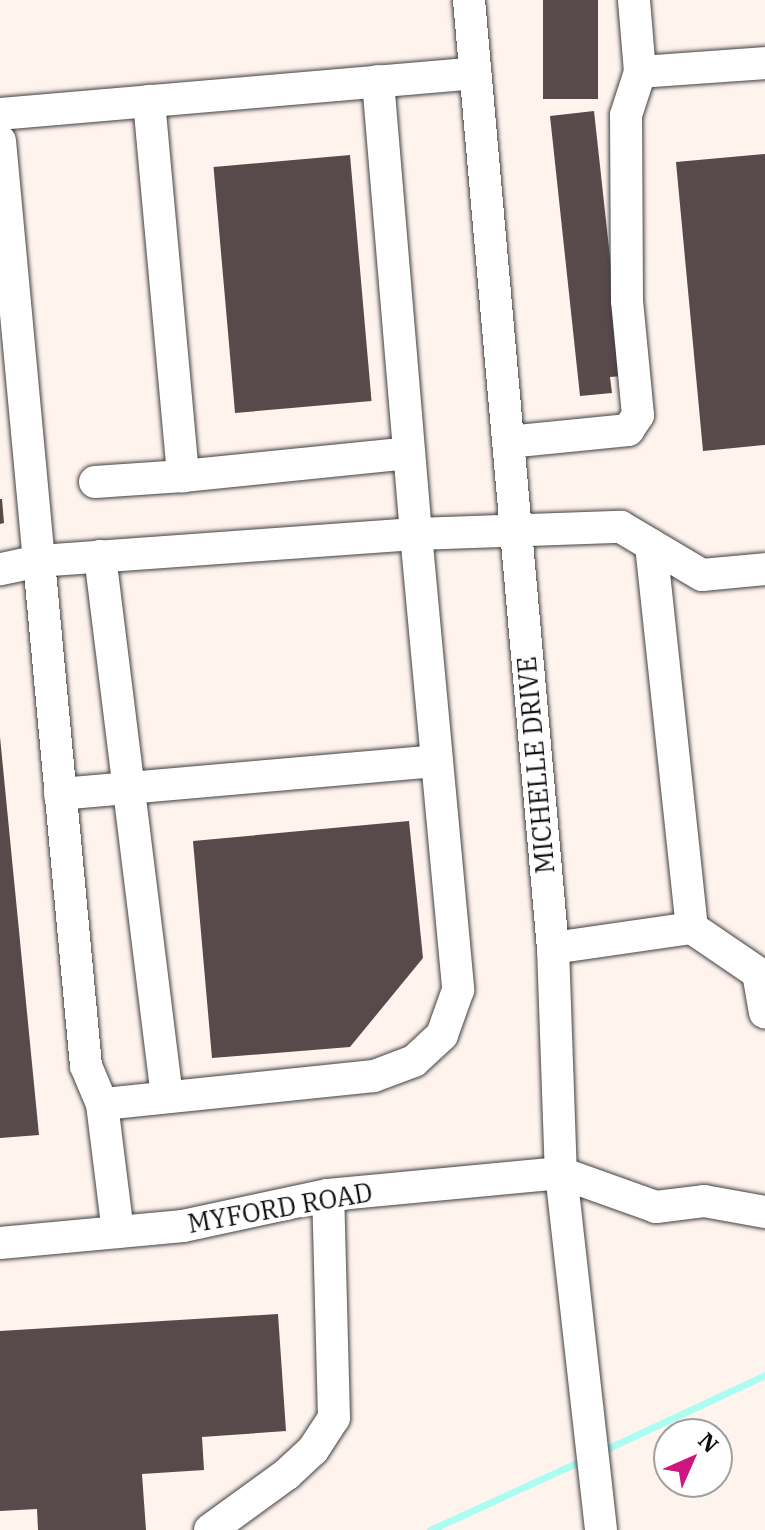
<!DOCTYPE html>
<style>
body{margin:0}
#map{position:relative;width:765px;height:1530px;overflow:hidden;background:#fff3ee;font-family:"IBM Plex Serif",serif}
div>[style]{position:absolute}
.stream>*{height:7px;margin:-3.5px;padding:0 3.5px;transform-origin:3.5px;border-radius:3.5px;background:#acfdf1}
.building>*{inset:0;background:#58494b;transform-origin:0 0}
.roads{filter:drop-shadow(0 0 2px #414141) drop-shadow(0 0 2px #414141)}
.minor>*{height:32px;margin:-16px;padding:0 16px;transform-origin:16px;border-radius:16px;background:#fff}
span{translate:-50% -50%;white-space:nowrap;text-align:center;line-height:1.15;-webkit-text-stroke:8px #fff;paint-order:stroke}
.street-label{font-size:26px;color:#0e0e0e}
.north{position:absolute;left:653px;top:1418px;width:80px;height:80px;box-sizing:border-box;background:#fff;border:2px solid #9f9f9f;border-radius:50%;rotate:45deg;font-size:22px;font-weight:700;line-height:32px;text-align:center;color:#0e0e0e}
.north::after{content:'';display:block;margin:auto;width:28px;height:36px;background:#cd167f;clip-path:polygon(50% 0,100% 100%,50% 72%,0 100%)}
</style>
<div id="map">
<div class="stream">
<i style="left:600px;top:1452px;width:182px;rotate:-25deg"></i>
<i style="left:430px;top:1530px;width:170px;rotate:-24.6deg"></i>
</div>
<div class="building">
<i style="left:543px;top:0;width:55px;height:99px"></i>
<i style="clip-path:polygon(594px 111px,623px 376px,610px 377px,612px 393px,580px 396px,550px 116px)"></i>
<i style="clip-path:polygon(765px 154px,765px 445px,703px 451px,676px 162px)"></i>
<i style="left:350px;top:155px;width:247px;height:137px;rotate:85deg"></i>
<i style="clip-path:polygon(0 499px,2px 499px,4px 523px,0 524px)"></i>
<i style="clip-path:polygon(0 737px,39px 1135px,0 1138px)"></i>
<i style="clip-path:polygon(409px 821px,423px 958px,350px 1047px,212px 1058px,193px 841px)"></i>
<i style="clip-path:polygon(278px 1314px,286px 1431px,202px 1437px,204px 1470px,142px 1474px,146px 1530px,38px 1530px,37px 1509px,0 1511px,0 1331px)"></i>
</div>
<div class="roads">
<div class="minor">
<i style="left:469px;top:0;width:952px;rotate:84.94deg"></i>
<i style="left:553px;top:948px;width:225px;rotate:88deg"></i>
<i style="left:561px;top:1173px;width:359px;rotate:83.6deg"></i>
<i style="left:640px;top:72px;width:125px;rotate:-4.1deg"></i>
<i style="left:378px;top:81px;width:455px;rotate:85.2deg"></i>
<i style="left:416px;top:534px;width:205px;rotate:-2deg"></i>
<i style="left:621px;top:527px;width:94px;rotate:30.7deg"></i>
<i style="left:702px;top:575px;width:63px;rotate:-5.4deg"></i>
<i style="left:149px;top:101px;width:377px;rotate:84.8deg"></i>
<i style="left:183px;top:476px;width:227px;rotate:-5.8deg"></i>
<i style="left:0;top:114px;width:477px;rotate:-4.9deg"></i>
<i style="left:0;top:141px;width:422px;rotate:84.7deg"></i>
<i style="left:39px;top:561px;width:40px;rotate:168deg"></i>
<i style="left:508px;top:442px;width:121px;rotate:-5.7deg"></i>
<i style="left:628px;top:430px;width:18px;rotate:-56deg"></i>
<i style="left:638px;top:415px;width:115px;rotate:-95.5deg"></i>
<i style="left:627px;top:301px;width:186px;rotate:-90.3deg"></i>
<i style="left:626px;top:115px;width:45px;rotate:-72deg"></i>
<i style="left:640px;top:72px;width:72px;rotate:-94.8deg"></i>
<i style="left:95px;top:482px;width:88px;rotate:-3.9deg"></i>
<i style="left:651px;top:545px;width:385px;rotate:83.9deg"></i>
<i style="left:692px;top:928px;width:80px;rotate:34.3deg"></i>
<i style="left:758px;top:973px;width:40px;rotate:80deg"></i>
<i style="left:100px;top:556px;width:545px;rotate:82.94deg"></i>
<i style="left:60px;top:794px;width:378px;rotate:-5deg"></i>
<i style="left:553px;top:948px;width:140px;rotate:-8.2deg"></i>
<i style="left:102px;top:1104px;width:41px;rotate:-112.8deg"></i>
<i style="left:86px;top:1066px;width:507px;rotate:-95.32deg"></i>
<i style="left:39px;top:561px;width:378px;rotate:-4.1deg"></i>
<i style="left:416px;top:534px;width:458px;rotate:84.7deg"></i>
<i style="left:458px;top:990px;width:48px;rotate:109.6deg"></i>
<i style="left:442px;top:1035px;width:38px;rotate:137deg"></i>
<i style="left:414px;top:1061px;width:43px;rotate:159.4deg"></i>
<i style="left:374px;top:1076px;width:273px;rotate:174.1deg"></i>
<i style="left:102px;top:1104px;width:129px;rotate:82.9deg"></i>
<i style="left:0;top:1243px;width:184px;rotate:-5.3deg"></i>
<i style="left:183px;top:1226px;width:148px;rotate:-12.1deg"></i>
<i style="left:328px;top:1195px;width:234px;rotate:-5.4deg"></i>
<i style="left:561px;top:1173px;width:101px;rotate:19.7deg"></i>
<i style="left:656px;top:1207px;width:48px;rotate:-7.1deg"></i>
<i style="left:704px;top:1201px;width:62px;rotate:10.2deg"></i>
<i style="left:210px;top:1530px;width:95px;rotate:-36deg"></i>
<i style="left:287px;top:1474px;width:35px;rotate:-43deg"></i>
<i style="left:313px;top:1450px;width:38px;rotate:-57deg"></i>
<i style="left:334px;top:1418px;width:223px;rotate:-91.5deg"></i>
</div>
</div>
<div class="street-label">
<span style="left:536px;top:765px;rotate:-95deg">MICHELLE DRIVE</span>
<span style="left:280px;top:1208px;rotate:-10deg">MYFORD ROAD</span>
</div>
<div class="north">N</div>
</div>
